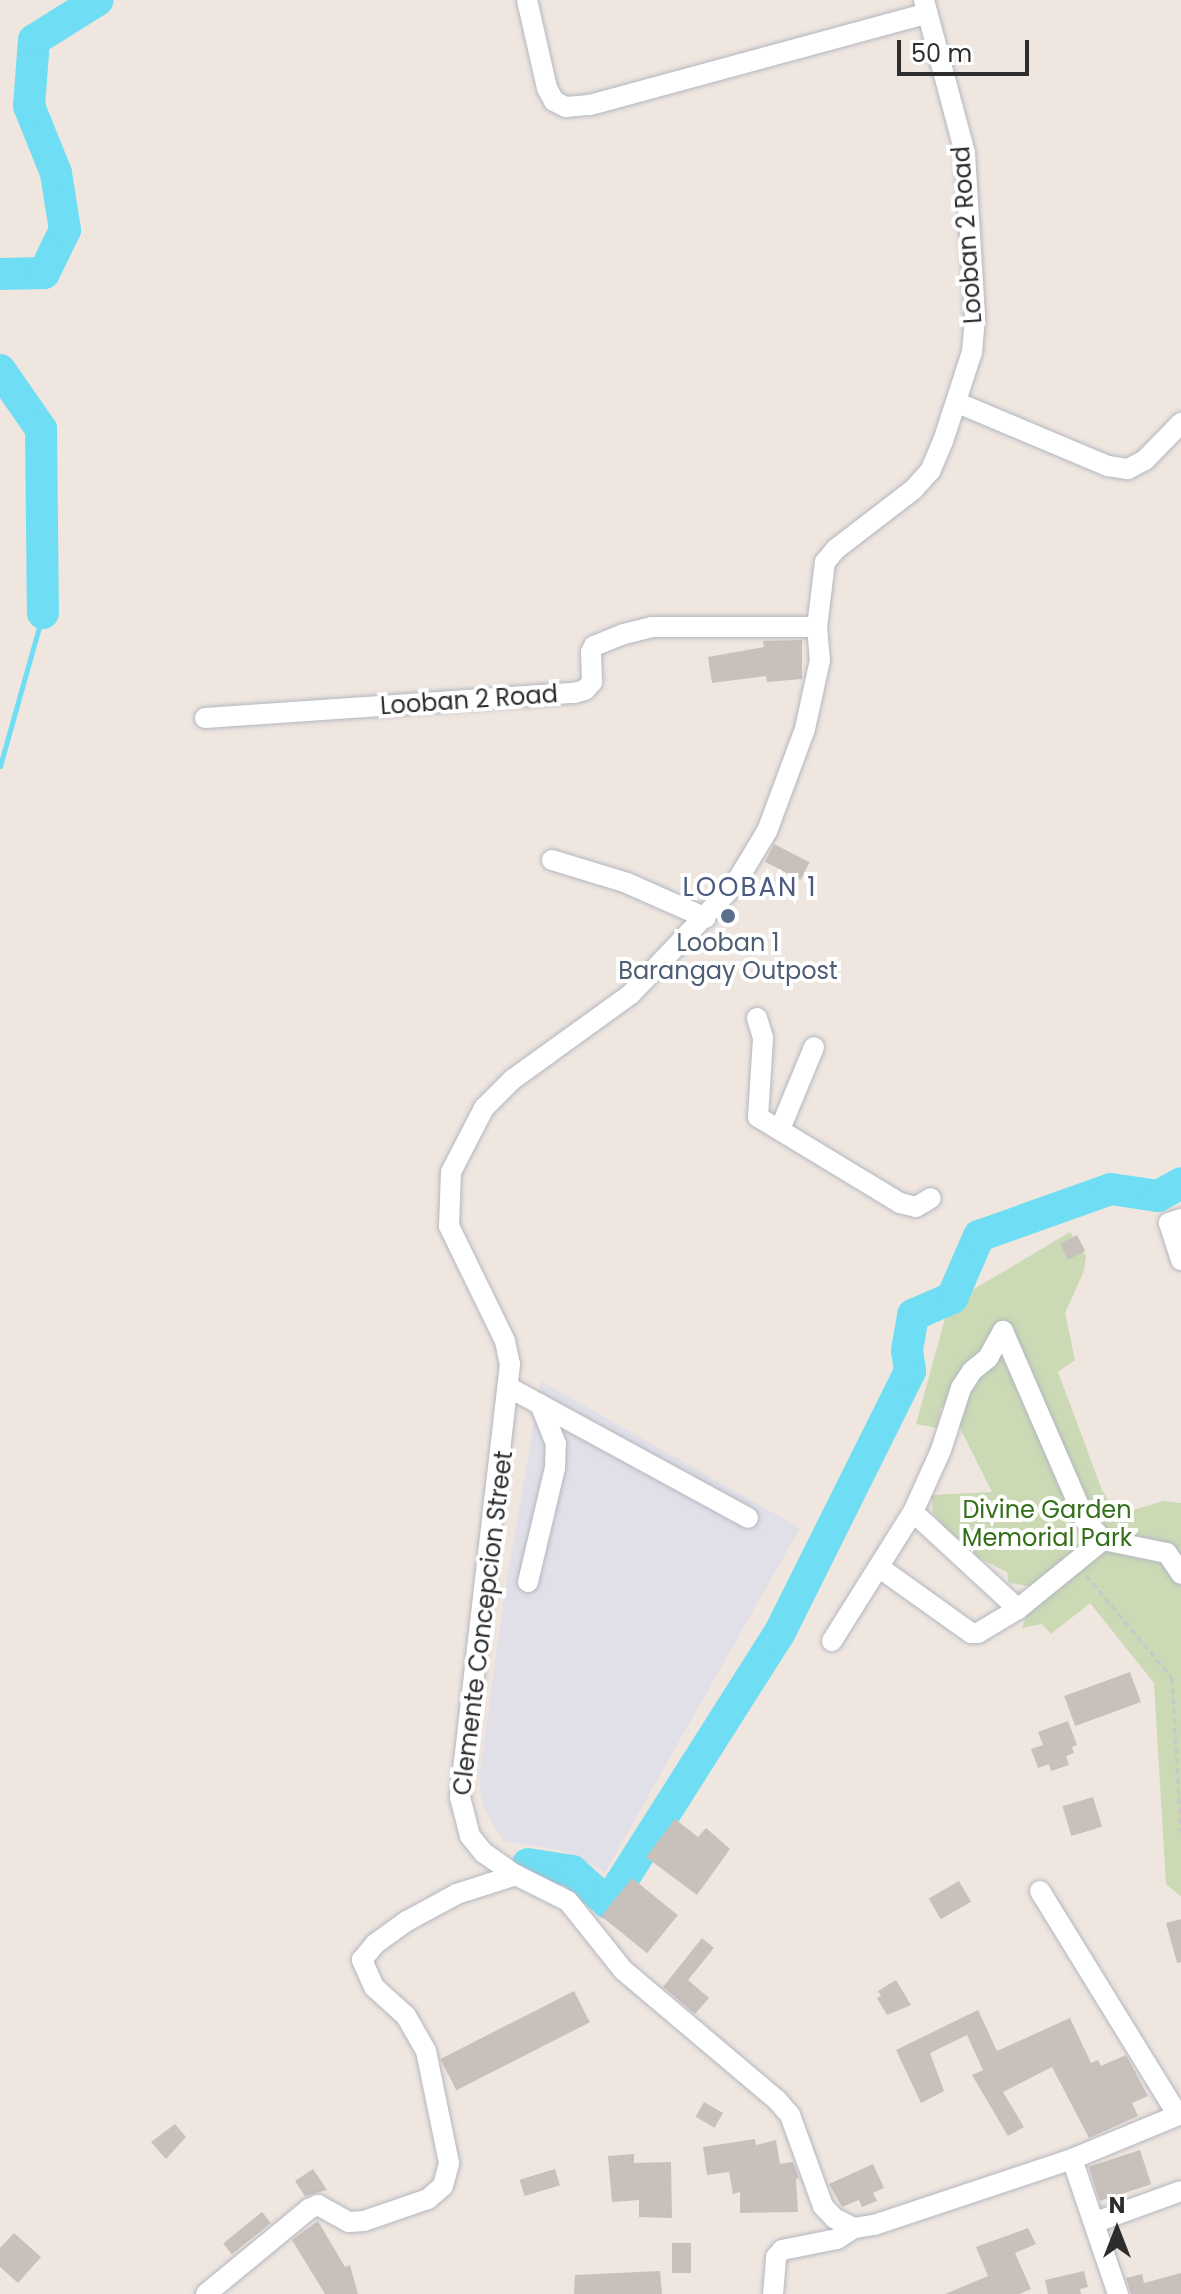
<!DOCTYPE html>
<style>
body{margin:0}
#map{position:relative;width:1181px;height:2294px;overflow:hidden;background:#efe6df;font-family:Poppins,sans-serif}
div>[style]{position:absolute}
.industrial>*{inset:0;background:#e1dfe7}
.cemetery>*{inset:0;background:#cbd9b5}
.stream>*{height:5px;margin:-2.5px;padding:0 2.5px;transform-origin:2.5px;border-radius:2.5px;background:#6fdef4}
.river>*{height:32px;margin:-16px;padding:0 16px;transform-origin:16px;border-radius:16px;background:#6fdef4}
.building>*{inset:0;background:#c7c0bb;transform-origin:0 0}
.path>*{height:3px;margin-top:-1.5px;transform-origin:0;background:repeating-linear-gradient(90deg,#c8c8c8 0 6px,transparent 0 10px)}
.roads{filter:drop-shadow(0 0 2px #b3b7c1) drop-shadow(0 0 2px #b3b7c1)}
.minor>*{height:20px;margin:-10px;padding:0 10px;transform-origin:10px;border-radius:10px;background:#fff}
.dots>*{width:22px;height:22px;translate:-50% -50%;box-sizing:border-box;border:4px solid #fff;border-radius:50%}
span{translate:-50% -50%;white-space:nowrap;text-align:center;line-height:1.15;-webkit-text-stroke:8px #fff;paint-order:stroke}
.street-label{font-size:24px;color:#2d2d2d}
.service-label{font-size:24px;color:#4e5e75}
.park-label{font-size:24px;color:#336f18}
.neighbourhood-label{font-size:26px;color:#4a5a80;letter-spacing:2px}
.north{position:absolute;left:1077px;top:2190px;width:80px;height:80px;-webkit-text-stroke:6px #fff;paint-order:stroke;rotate:0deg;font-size:22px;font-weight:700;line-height:32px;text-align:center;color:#2d2d2d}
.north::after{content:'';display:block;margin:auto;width:28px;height:36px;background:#2d2d2d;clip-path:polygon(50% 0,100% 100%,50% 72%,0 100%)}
.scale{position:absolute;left:897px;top:40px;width:132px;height:36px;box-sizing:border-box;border:4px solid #2d2d2d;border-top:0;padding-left:10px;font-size:24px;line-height:28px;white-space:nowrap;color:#2d2d2d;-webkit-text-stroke:6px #fff;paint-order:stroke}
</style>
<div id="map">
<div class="industrial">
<i style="clip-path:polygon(541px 1381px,800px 1528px,605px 1872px,565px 1851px,504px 1841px,483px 1808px,479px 1780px,504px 1598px)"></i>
</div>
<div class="cemetery">
<i style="clip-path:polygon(1070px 1232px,1086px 1256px,1084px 1271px,1065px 1313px,1075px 1360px,1058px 1372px,1102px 1490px,1118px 1515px,1163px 1501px,1181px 1503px,1181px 1896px,1166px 1884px,1154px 1683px,1090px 1603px,1051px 1634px,1042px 1624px,1022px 1628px,1036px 1587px,1009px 1583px,1007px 1572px,963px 1550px,933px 1513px,931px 1495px,992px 1492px,950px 1408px,941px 1407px,937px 1428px,916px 1424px,949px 1304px)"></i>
</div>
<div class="stream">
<i style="left:0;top:766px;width:159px;rotate:-74.3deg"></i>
</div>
<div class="river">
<i style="left:0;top:274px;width:44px;rotate:-1.3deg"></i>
<i style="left:44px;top:273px;width:48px;rotate:-64deg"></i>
<i style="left:65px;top:230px;width:58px;rotate:-99deg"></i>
<i style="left:56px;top:173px;width:72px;rotate:-111.9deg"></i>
<i style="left:29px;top:106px;width:66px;rotate:-85.7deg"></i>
<i style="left:34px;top:40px;width:75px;rotate:-32deg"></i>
<i style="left:0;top:370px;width:72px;rotate:55.2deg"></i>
<i style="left:41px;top:429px;width:184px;rotate:89.4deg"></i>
<i style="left:528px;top:1864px;width:45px;rotate:9deg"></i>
<i style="left:572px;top:1871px;width:48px;rotate:41.6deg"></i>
<i style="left:608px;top:1903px;width:319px;rotate:-57.6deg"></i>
<i style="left:779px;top:1634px;width:294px;rotate:-63.5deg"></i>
<i style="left:910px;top:1371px;width:21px;rotate:-98deg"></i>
<i style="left:907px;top:1350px;width:36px;rotate:-80deg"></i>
<i style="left:913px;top:1315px;width:43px;rotate:-23.6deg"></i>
<i style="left:952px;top:1298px;width:68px;rotate:-66.5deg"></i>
<i style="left:979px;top:1236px;width:140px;rotate:-19.6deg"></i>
<i style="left:1111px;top:1189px;width:48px;rotate:8.5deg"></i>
<i style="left:1158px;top:1196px;width:26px;rotate:-29deg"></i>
</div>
<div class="building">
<i style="clip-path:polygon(802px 640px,802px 679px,767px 682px,766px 676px,712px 683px,708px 657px,764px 647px,763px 641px)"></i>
<i style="left:774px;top:844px;width:40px;height:20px;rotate:27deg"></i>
<i style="left:1077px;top:1235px;width:18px;height:19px;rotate:63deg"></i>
<i style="left:1130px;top:1672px;width:32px;height:70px;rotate:70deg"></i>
<i style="clip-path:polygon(1068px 1721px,1077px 1745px,1072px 1747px,1074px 1753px,1066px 1756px,1069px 1765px,1051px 1771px,1049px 1764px,1038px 1768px,1031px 1749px,1043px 1745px,1038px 1732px)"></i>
<i style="left:1093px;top:1797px;width:31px;height:32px;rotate:73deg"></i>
<i style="clip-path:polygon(675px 1819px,698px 1837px,706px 1828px,730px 1849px,697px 1895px,646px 1857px)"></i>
<i style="left:632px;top:1878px;width:59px;height:49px;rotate:39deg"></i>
<i style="left:959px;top:1881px;width:24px;height:35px;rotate:60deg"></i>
<i style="clip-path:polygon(1181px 1919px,1181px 1962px,1177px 1963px,1166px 1923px)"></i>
<i style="clip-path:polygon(702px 1938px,714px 1948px,688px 1980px,709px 1998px,695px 2014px,663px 1987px)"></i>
<i style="clip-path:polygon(896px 1980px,911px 2005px,887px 2015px,877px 1998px,881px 1996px,878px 1991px)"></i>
<i style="left:574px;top:1991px;width:35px;height:150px;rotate:63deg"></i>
<i style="clip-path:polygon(978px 2010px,997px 2051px,1070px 2018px,1091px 2063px,1098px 2060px,1101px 2066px,1126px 2055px,1148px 2096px,1132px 2103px,1138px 2116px,1089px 2138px,1052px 2067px,1003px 2092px,1024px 2127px,1008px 2136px,972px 2075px,983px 2070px,967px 2035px,930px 2053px,944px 2091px,921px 2103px,896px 2050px)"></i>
<i style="left:704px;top:2102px;width:22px;height:17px;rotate:30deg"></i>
<i style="clip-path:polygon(175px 2124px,186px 2137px,166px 2159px,151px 2142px)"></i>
<i style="clip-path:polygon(755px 2139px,756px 2145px,776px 2140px,780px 2164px,793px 2162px,799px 2178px,796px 2179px,798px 2212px,740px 2213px,740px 2192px,733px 2194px,729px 2172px,707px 2175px,703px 2147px)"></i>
<i style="left:1140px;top:2150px;width:36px;height:54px;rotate:72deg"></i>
<i style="clip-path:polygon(634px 2154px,634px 2163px,671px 2162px,672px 2218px,639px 2217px,639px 2200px,612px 2202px,608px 2156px)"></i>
<i style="clip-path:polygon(873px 2164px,884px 2188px,873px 2193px,877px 2201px,862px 2207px,859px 2200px,842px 2207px,829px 2184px)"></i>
<i style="clip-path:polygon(313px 2169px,327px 2190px,305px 2196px,295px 2181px)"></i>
<i style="left:555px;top:2169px;width:17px;height:37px;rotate:73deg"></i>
<i style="left:262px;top:2212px;width:14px;height:50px;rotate:51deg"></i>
<i style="clip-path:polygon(318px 2221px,345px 2267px,350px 2265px,358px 2294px,325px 2294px,292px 2240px)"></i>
<i style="clip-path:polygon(1028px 2228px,1036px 2244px,1015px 2253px,1031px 2289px,1020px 2294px,945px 2294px,988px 2276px,976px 2247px)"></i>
<i style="clip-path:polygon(14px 2233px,41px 2257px,18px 2283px,0 2267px,0 2248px)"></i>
<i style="left:672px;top:2243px;width:19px;height:30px"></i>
<i style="clip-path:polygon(660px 2271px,662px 2294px,574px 2294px,575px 2275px)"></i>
<i style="clip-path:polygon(1084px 2271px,1088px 2287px,1080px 2289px,1081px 2294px,1048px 2294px,1045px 2280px)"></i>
<i style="clip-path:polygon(1181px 2273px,1181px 2294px,1131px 2294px,1126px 2278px,1142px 2274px,1144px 2283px)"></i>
</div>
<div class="path">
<i style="left:1086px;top:1575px;width:134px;rotate:50.1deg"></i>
<i style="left:1172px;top:1678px;width:154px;rotate:86.7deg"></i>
</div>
<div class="roads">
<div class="minor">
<i style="left:527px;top:0;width:90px;rotate:77.2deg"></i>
<i style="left:547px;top:88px;width:15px;rotate:62deg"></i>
<i style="left:554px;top:101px;width:13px;rotate:27deg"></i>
<i style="left:566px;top:107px;width:24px;rotate:-5deg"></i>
<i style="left:590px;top:105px;width:347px;rotate:-15.2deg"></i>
<i style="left:924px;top:0;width:158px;rotate:75deg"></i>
<i style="left:965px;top:153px;width:165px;rotate:86.5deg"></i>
<i style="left:975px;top:318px;width:34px;rotate:95deg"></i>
<i style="left:972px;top:352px;width:94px;rotate:108deg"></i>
<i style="left:943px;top:441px;width:33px;rotate:113deg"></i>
<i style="left:930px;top:471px;width:24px;rotate:132deg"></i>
<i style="left:914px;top:489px;width:98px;rotate:142.4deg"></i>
<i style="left:836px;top:549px;width:17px;rotate:130deg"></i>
<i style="left:825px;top:562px;width:65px;rotate:97deg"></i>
<i style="left:817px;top:627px;width:33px;rotate:85deg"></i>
<i style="left:820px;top:660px;width:71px;rotate:102.3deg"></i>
<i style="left:805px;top:729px;width:109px;rotate:110.4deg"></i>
<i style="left:767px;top:831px;width:62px;rotate:121.1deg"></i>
<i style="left:735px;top:884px;width:151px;rotate:133.4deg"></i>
<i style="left:631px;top:994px;width:145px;rotate:144.2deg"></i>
<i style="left:513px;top:1079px;width:41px;rotate:135deg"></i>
<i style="left:484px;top:1108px;width:72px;rotate:117.3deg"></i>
<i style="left:451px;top:1172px;width:54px;rotate:92.1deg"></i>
<i style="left:449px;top:1226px;width:128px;rotate:64deg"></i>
<i style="left:505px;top:1341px;width:24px;rotate:78deg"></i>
<i style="left:510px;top:1364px;width:436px;rotate:96.6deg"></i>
<i style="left:460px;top:1797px;width:40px;rotate:75.6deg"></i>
<i style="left:470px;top:1836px;width:22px;rotate:51deg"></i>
<i style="left:484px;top:1853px;width:39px;rotate:35deg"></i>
<i style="left:516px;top:1875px;width:58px;rotate:26.6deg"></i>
<i style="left:568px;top:1901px;width:88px;rotate:51.4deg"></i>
<i style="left:623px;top:1970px;width:202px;rotate:40.2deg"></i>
<i style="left:777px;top:2100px;width:20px;rotate:49deg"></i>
<i style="left:790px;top:2115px;width:97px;rotate:70.1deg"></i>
<i style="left:823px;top:2206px;width:16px;rotate:47deg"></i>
<i style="left:834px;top:2218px;width:22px;rotate:27deg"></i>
<i style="left:854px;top:2228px;width:20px;rotate:-9deg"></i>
<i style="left:874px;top:2225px;width:209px;rotate:-18.4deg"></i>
<i style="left:1072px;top:2159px;width:118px;rotate:-22.4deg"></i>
<i style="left:958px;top:403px;width:163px;rotate:22.8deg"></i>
<i style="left:1108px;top:466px;width:20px;rotate:9deg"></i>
<i style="left:1128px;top:469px;width:19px;rotate:-28deg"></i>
<i style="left:1145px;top:460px;width:52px;rotate:-45.8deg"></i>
<i style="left:205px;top:718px;width:370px;rotate:-3.9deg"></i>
<i style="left:574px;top:693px;width:11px;rotate:-15deg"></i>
<i style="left:585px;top:690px;width:11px;rotate:-49deg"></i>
<i style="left:592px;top:682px;width:30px;rotate:-92deg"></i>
<i style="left:591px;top:652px;width:7px;rotate:-63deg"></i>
<i style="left:594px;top:646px;width:32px;rotate:-22deg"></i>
<i style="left:624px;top:634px;width:29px;rotate:-14deg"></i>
<i style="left:652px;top:627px;width:165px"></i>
<i style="left:552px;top:860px;width:78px;rotate:17deg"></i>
<i style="left:627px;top:883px;width:86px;rotate:23.9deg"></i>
<i style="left:757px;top:1018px;width:21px;rotate:73deg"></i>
<i style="left:763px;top:1038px;width:79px;rotate:93.6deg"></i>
<i style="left:758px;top:1117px;width:166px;rotate:31.2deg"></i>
<i style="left:900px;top:1203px;width:16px;rotate:14deg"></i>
<i style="left:916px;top:1207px;width:17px;rotate:-31deg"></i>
<i style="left:783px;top:1122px;width:81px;rotate:-67.5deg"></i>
<i style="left:1181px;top:1219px;width:13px;rotate:162deg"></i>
<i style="left:1169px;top:1223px;width:39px;rotate:72deg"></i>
<i style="left:1003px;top:1331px;width:206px;rotate:66.5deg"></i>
<i style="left:1085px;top:1520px;width:27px;rotate:48deg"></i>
<i style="left:1103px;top:1540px;width:65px;rotate:11.5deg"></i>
<i style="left:1167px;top:1553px;width:25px;rotate:56deg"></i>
<i style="left:510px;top:1388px;width:271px;rotate:28.6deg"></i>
<i style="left:913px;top:1512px;width:143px;rotate:42.7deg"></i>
<i style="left:880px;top:1568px;width:112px;rotate:35.5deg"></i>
<i style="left:971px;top:1633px;width:7px"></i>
<i style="left:978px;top:1633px;width:47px;rotate:-31deg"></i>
<i style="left:1018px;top:1609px;width:109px;rotate:-39.1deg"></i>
<i style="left:528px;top:1582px;width:117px;rotate:-76.7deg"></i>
<i style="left:555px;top:1468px;width:24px;rotate:-88deg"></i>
<i style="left:556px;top:1444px;width:43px;rotate:-111.8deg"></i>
<i style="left:832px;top:1641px;width:152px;rotate:-57.9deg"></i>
<i style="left:913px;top:1512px;width:68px;rotate:-65.7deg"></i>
<i style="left:941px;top:1450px;width:65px;rotate:-72.1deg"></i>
<i style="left:961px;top:1388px;width:20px;rotate:-57deg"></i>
<i style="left:972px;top:1371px;width:21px;rotate:-39deg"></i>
<i style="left:988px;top:1358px;width:31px;rotate:-61deg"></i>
<i style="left:1040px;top:1891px;width:263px;rotate:58.4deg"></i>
<i style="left:1072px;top:2159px;width:143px;rotate:71.2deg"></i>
<i style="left:1096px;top:2222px;width:90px;rotate:-20deg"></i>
<i style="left:206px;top:2294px;width:134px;rotate:-39.5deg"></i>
<i style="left:309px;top:2209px;width:10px;rotate:-24deg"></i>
<i style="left:318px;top:2205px;width:35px;rotate:29deg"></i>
<i style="left:349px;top:2222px;width:15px;rotate:-4deg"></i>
<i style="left:364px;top:2221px;width:68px;rotate:-19deg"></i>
<i style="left:428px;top:2199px;width:20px;rotate:-41deg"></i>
<i style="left:443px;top:2186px;width:24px;rotate:-75deg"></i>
<i style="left:449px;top:2163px;width:114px;rotate:-101.6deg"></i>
<i style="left:426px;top:2051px;width:40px;rotate:-119.7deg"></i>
<i style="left:406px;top:2016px;width:43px;rotate:-137.8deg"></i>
<i style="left:374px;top:1987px;width:30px;rotate:-114deg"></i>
<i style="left:362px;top:1960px;width:21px;rotate:-51deg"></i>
<i style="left:375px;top:1944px;width:39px;rotate:-36deg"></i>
<i style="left:407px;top:1921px;width:57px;rotate:-28.4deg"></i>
<i style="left:457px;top:1894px;width:62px;rotate:-17.9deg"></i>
<i style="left:773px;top:2294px;width:37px;rotate:-85deg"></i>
<i style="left:776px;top:2257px;width:9px;rotate:-49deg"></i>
<i style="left:782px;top:2250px;width:56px;rotate:-11.3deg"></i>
<i style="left:837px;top:2239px;width:20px;rotate:-33deg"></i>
</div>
</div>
<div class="dots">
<i style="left:728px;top:916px;background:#5c6f8a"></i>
</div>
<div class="street-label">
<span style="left:967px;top:235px;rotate:-94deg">Looban 2 Road</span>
<span style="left:469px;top:700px;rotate:-4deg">Looban 2 Road</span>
<span style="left:483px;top:1623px;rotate:-83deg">Clemente Concepcion Street</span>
</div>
<div class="service-label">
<span style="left:728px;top:957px">Looban 1<br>Barangay Outpost</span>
</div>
<div class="park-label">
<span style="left:1047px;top:1524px">Divine Garden<br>Memorial Park</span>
</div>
<div class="neighbourhood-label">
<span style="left:750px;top:888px">LOOBAN 1</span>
</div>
<div class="north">N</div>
<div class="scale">50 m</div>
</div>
